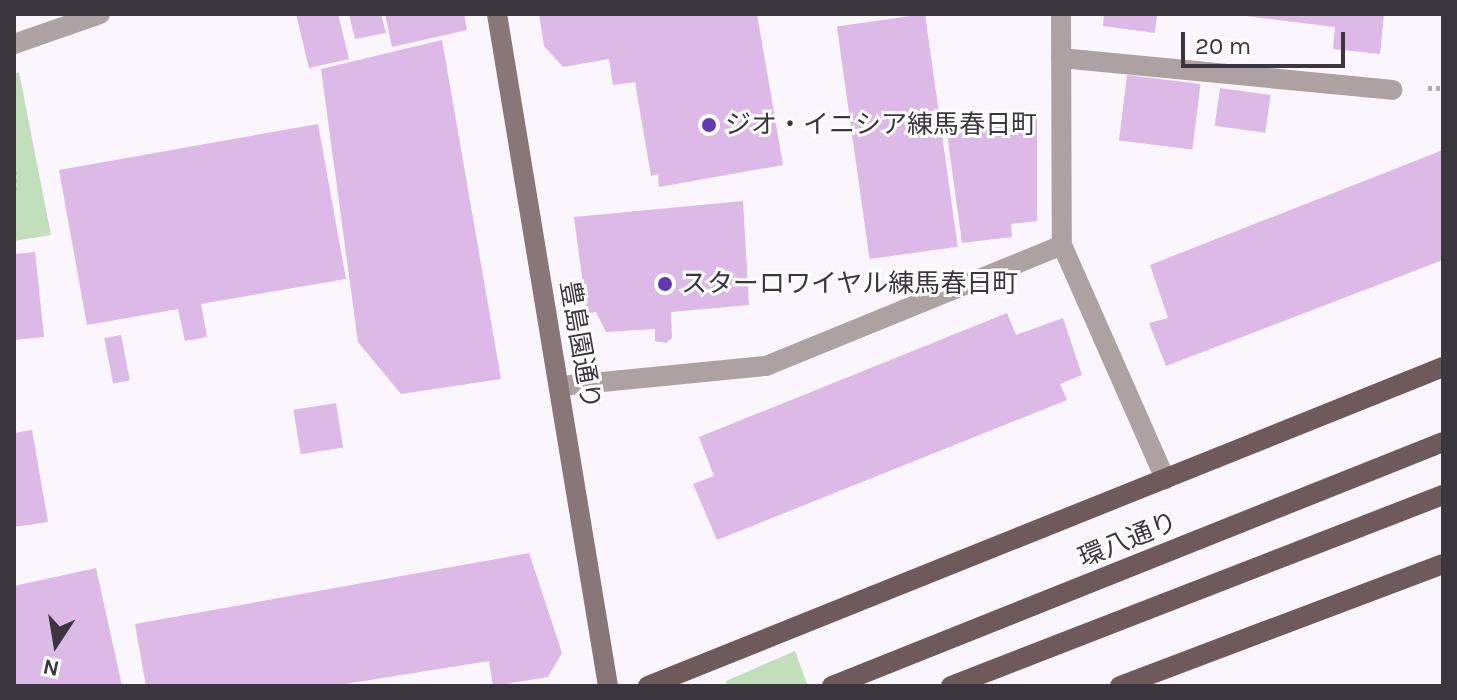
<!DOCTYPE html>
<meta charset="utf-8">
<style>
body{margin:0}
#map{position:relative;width:1457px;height:700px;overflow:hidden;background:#fbf5fd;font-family:Karla,"Noto Sans JP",sans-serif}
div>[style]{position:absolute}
.green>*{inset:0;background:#c1dfbb}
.building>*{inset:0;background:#dcb9e6;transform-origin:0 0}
.path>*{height:5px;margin-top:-2.5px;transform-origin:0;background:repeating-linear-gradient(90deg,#b3adb5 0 4px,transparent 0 8px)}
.lane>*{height:20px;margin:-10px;padding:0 10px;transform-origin:10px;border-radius:10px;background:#ada1a1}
.street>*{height:20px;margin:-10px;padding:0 10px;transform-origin:10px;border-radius:10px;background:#ada1a1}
.secondary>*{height:20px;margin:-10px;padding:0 10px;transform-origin:10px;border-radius:10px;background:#897778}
.primary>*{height:20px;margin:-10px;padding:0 10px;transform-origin:10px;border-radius:10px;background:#6f5a5b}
.dots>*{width:22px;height:22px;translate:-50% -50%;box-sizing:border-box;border:4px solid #fff;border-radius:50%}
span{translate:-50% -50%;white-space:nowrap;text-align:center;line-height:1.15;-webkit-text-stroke:6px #fff;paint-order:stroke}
.poi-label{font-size:26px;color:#3b353d}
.left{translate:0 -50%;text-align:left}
.street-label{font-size:26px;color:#3b353d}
.frame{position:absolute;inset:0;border:16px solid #3b353d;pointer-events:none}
.north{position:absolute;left:16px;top:604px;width:80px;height:80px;-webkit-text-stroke:6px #fff;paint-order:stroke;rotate:192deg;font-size:22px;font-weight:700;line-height:32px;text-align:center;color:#3b353d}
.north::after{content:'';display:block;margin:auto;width:28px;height:36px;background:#3b353d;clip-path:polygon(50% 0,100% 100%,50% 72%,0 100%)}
.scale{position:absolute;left:1181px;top:32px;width:164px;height:36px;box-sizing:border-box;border:4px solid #3b353d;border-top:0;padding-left:10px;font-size:24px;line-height:28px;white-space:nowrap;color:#3b353d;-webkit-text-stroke:6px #fff;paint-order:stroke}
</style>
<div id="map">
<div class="green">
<i style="clip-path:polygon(19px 72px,51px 235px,14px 241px,14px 74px)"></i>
<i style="clip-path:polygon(795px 651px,808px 686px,727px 686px,726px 681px)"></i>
</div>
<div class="building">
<i style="clip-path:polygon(296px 14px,338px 14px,349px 59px,309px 68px)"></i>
<i style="clip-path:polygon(349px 14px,381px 14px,386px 33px,355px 39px)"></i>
<i style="clip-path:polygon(385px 14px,464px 14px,467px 30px,392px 47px)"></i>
<i style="clip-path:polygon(539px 14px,757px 14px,783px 165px,659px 187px,658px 174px,651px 176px,635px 82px,613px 85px,609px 59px,563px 67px,544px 46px)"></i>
<i style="left:925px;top:14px;width:235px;height:89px;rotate:82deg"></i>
<i style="clip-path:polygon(1104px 14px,1157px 14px,1155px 33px,1103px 26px)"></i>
<i style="clip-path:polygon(1230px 14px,1384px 14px,1380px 54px,1333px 49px,1335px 27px)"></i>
<i style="clip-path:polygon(442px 40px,501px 379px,401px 394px,358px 342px,321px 69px)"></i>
<i style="left:1127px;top:75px;width:74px;height:66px;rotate:7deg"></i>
<i style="left:1220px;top:88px;width:51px;height:38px;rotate:8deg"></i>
<i style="clip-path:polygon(1037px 115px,1037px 221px,1011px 224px,1012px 237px,962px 243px,946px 126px)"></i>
<i style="clip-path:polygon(318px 124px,346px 279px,201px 304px,207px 337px,185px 341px,178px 309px,87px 325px,59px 170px)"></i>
<i style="clip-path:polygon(1443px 150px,1443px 260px,1166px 366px,1149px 323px,1168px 318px,1150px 265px)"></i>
<i style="clip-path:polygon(743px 201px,749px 305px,671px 312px,672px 338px,666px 343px,655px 341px,655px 329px,606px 332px,596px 312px,587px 314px,574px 217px)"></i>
<i style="clip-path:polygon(35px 252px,44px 337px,14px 340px,14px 254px)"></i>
<i style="clip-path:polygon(1007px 313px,1016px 335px,1063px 318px,1082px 375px,1060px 384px,1067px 400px,717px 540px,693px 484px,714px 476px,699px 437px)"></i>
<i style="left:121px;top:335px;width:46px;height:17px;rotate:79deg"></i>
<i style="left:336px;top:403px;width:45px;height:43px;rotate:81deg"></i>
<i style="clip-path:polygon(32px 430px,48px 522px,14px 527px,14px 433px)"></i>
<i style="clip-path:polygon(529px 553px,562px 653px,548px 677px,493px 686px,489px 661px,332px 686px,146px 686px,135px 624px)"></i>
<i style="clip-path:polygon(96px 568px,122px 686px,14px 686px,14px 586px)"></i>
</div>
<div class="path">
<i style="left:1428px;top:88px;width:15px"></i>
<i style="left:14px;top:171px;width:20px;rotate:90deg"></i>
</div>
<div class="lane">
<i style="left:1061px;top:58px;width:333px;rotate:5.5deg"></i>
</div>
<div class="street">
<i style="left:1061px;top:14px;width:231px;rotate:89.8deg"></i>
<i style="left:1062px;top:245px;width:256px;rotate:66.2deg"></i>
<i style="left:14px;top:44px;width:91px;rotate:-19.2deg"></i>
<i style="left:561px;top:386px;width:206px;rotate:-5.6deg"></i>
<i style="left:766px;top:366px;width:320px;rotate:-22.2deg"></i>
</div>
<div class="secondary">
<i style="left:497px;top:14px;width:681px;rotate:80.62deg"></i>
</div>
<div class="primary">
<i style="left:648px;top:686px;width:857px;rotate:-21.86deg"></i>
<i style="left:832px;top:686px;width:658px;rotate:-21.77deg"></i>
<i style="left:951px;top:686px;width:528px;rotate:-21.22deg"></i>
<i style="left:1120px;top:686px;width:345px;rotate:-20.7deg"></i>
</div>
<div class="dots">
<i style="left:709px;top:125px;background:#6339b1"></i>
<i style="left:665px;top:284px;background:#6339b1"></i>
</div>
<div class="poi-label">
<span class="left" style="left:725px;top:125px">ジオ・イニシア練馬春日町</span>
<span class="left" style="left:681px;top:284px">スターロワイヤル練馬春日町</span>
</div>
<div class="street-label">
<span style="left:580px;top:345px;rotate:80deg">豊島園通り</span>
<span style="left:1128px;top:540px;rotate:-22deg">環八通り</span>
</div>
<div class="frame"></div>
<div class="north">N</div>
<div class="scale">20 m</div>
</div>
